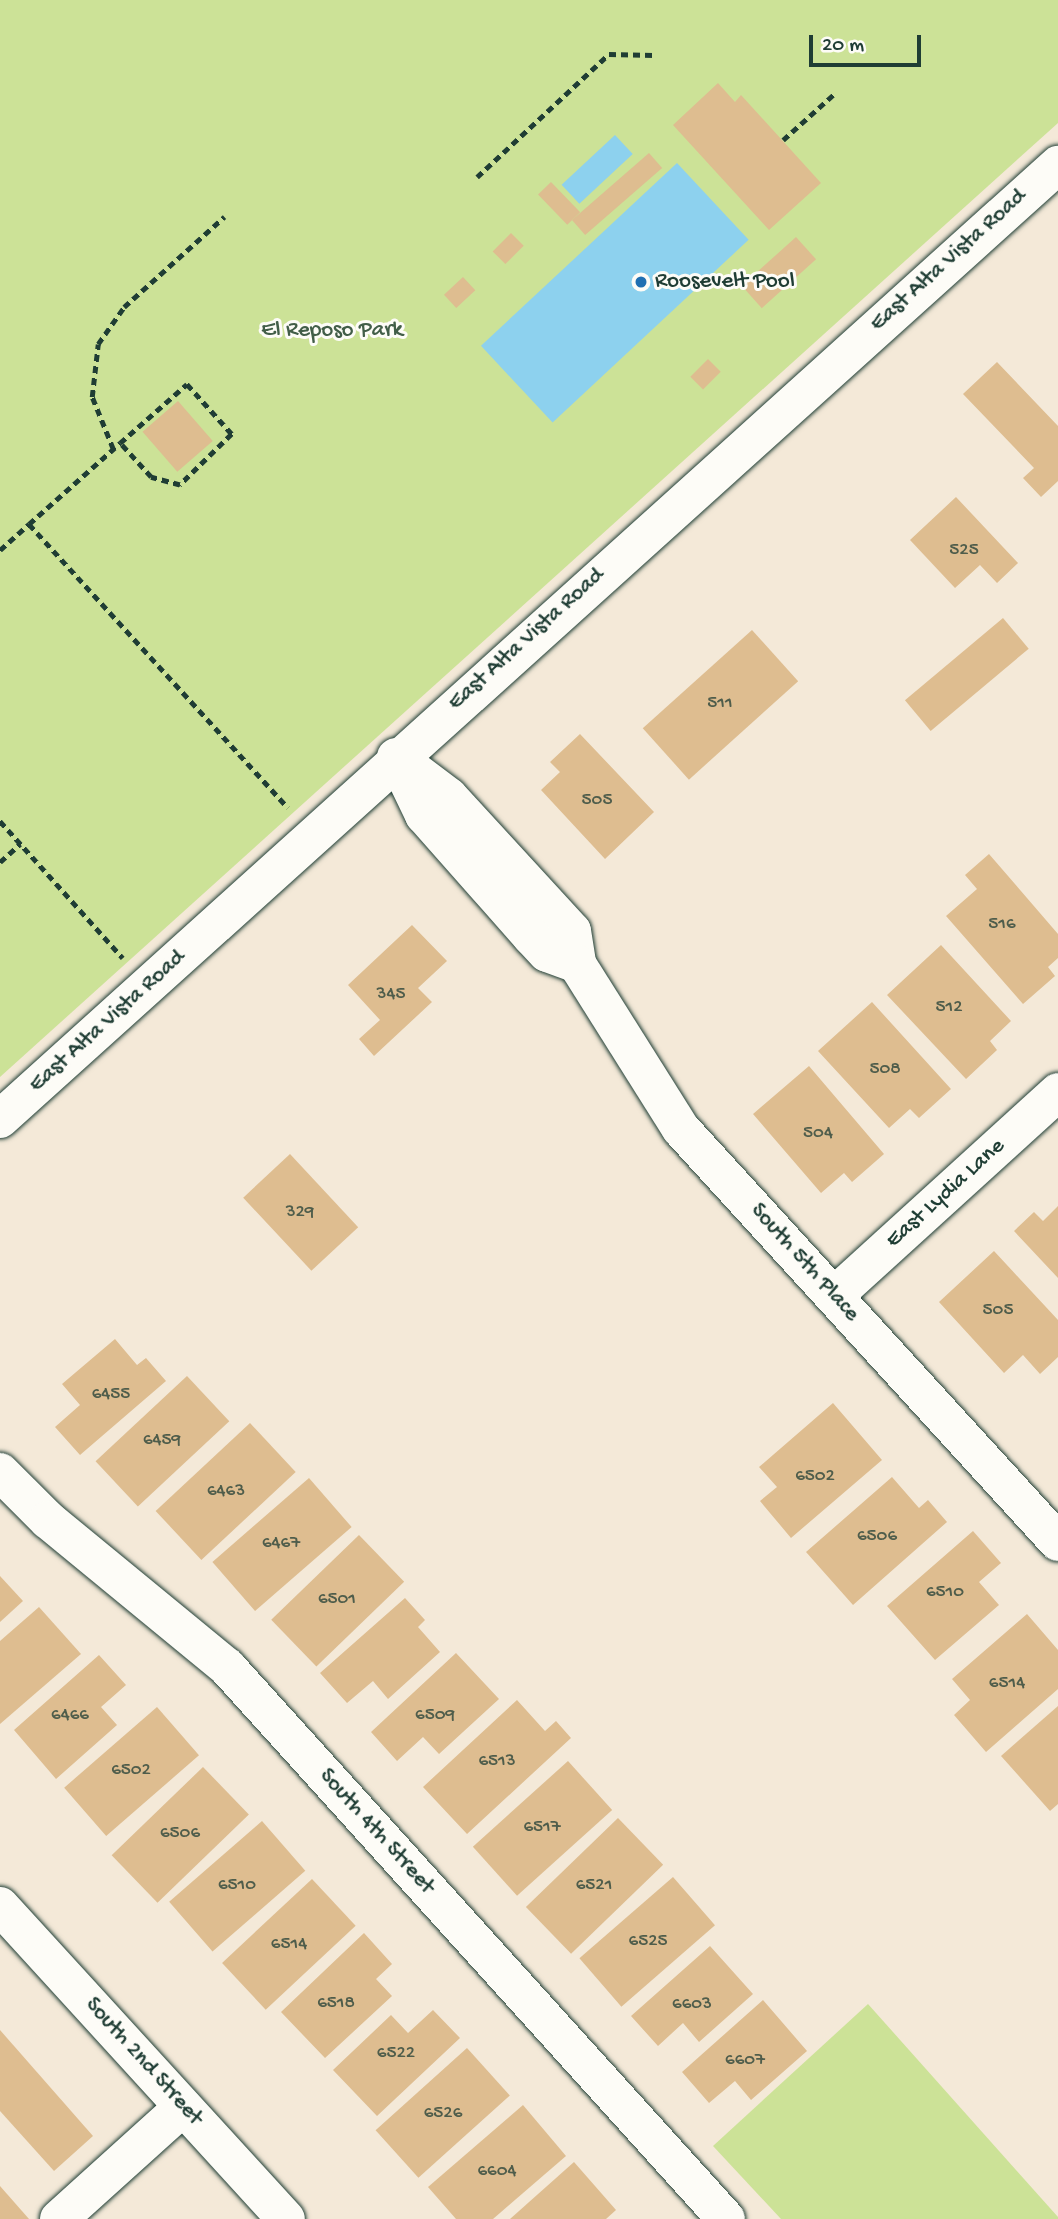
<!DOCTYPE html>
<style>
body{margin:0}
#map{position:relative;width:1058px;height:2219px;overflow:hidden;background:#f4e9d8;font-family:"Gochi Hand",sans-serif}
div>[style]{position:absolute}
.green>*{inset:0;background:#cce297}
.water>*{inset:0;background:#8dd1ee;transform-origin:0 0}
.building>*{inset:0;background:#debd90;transform-origin:0 0}
.path>*{height:4.5px;margin-top:-2.25px;transform-origin:0;background:repeating-linear-gradient(90deg,#1f3d34 0 7px,transparent 0 12px)}
.roads{filter:drop-shadow(0 0 2px #1f3d34) drop-shadow(0 0 2px #1f3d34)}
.minor>*{height:38px;margin:-19px;padding:0 19px;transform-origin:19px;border-radius:19px;background:#fdfcf7}
.dots>*{width:19px;height:19px;translate:-50% -50%;box-sizing:border-box;border:4px solid #fdfcf7;border-radius:50%}
span{translate:-50% -50%;white-space:nowrap;text-align:center;line-height:1.15;-webkit-text-stroke:6px #fdfcf7;paint-order:stroke}
.number-label{font-size:19px;color:#4f5d4b}
.number-label span{-webkit-text-stroke-width:0}
.street-label{font-size:23px;color:#1f3d34}
.poi-label{font-size:23px;color:#1f3d34}
.left{translate:0 -50%;text-align:left}
.park-label{font-size:23px;color:#425e48}
.scale{position:absolute;left:809px;top:35px;width:112px;height:32px;box-sizing:border-box;border:4px solid #1f3d34;border-top:0;padding-left:9px;font-size:21px;line-height:24px;white-space:nowrap;color:#1f3d34;-webkit-text-stroke:5px #fdfcf7;paint-order:stroke}
</style>
<div id="map">
<div class="green">
<i style="clip-path:polygon(0 0,1058px 0,1058px 123px,0 1077px)"></i>
<i style="clip-path:polygon(868px 2004px,1058px 2217px,1058px 2219px,781px 2219px,713px 2146px)"></i>
</div>
<div class="water">
<i style="left:615px;top:135px;width:26px;height:73px;rotate:47deg"></i>
<i style="left:677px;top:163px;width:105px;height:268px;rotate:47deg"></i>
</div>
<div class="building">
<i style="clip-path:polygon(718px 83px,735px 102px,741px 95px,821px 183px,769px 230px,673px 125px)"></i>
<i style="left:649px;top:153px;width:20px;height:102px;rotate:49deg"></i>
<i style="left:551px;top:182px;width:42px;height:18px;rotate:46deg"></i>
<i style="left:511px;top:233px;width:18px;height:26px;rotate:45deg"></i>
<i style="left:796px;top:237px;width:30px;height:73px;rotate:48deg"></i>
<i style="left:463px;top:277px;width:18px;height:26px;rotate:47deg"></i>
<i style="left:708px;top:359px;width:18px;height:25px;rotate:45deg"></i>
<i style="clip-path:polygon(997px 362px,1058px 426px,1058px 481px,1041px 497px,1023px 478px,1034px 468px,963px 394px)"></i>
<i style="left:178px;top:401px;width:53px;height:47px;rotate:49deg"></i>
<i style="clip-path:polygon(956px 497px,1018px 563px,997px 583px,980px 565px,955px 588px,910px 540px)"></i>
<i style="left:1003px;top:618px;width:40px;height:128px;rotate:50deg"></i>
<i style="left:752px;top:630px;width:69px;height:147px;rotate:48deg"></i>
<i style="clip-path:polygon(580px 734px,654px 812px,605px 859px,541px 790px,560px 772px,550px 762px)"></i>
<i style="clip-path:polygon(989px 854px,1058px 934px,1058px 958px,1048px 967px,1055px 976px,1023px 1004px,946px 916px,977px 889px,965px 875px)"></i>
<i style="clip-path:polygon(412px 925px,447px 961px,418px 988px,432px 1002px,374px 1056px,359px 1039px,380px 1020px,348px 985px)"></i>
<i style="clip-path:polygon(941px 945px,1011px 1021px,990px 1041px,997px 1050px,966px 1079px,887px 995px)"></i>
<i style="clip-path:polygon(872px 1002px,951px 1089px,919px 1118px,910px 1109px,889px 1128px,818px 1051px)"></i>
<i style="clip-path:polygon(809px 1066px,884px 1154px,852px 1182px,844px 1173px,821px 1193px,753px 1114px)"></i>
<i style="left:290px;top:1154px;width:100px;height:64px;rotate:47deg"></i>
<i style="clip-path:polygon(1058px 1206px,1058px 1278px,1014px 1231px,1034px 1212px,1043px 1221px)"></i>
<i style="clip-path:polygon(994px 1251px,1058px 1320px,1058px 1357px,1040px 1374px,1023px 1355px,1004px 1373px,939px 1302px)"></i>
<i style="clip-path:polygon(115px 1339px,137px 1365px,146px 1358px,166px 1381px,80px 1455px,55px 1427px,80px 1405px,62px 1384px)"></i>
<i style="left:187px;top:1376px;width:62px;height:125px;rotate:47deg"></i>
<i style="clip-path:polygon(833px 1403px,882px 1460px,791px 1538px,760px 1501px,777px 1487px,759px 1467px)"></i>
<i style="left:250px;top:1423px;width:67px;height:129px;rotate:47deg"></i>
<i style="clip-path:polygon(892px 1477px,919px 1508px,928px 1500px,947px 1522px,853px 1605px,806px 1552px)"></i>
<i style="left:309px;top:1478px;width:65px;height:128px;rotate:49deg"></i>
<i style="clip-path:polygon(973px 1531px,1001px 1563px,979px 1582px,999px 1605px,935px 1660px,887px 1606px)"></i>
<i style="left:359px;top:1535px;width:65px;height:122px;rotate:46deg"></i>
<i style="clip-path:polygon(0 1576px,23px 1601px,0 1622px)"></i>
<i style="clip-path:polygon(405px 1598px,425px 1620px,418px 1627px,440px 1652px,388px 1699px,373px 1681px,347px 1703px,320px 1673px)"></i>
<i style="clip-path:polygon(39px 1607px,81px 1654px,0 1724px,0 1641px)"></i>
<i style="clip-path:polygon(1027px 1614px,1058px 1650px,1058px 1689px,986px 1752px,954px 1715px,970px 1700px,952px 1679px)"></i>
<i style="clip-path:polygon(456px 1653px,499px 1699px,439px 1754px,423px 1737px,397px 1761px,371px 1732px)"></i>
<i style="clip-path:polygon(99px 1655px,126px 1685px,101px 1707px,117px 1725px,56px 1779px,14px 1730px)"></i>
<i style="clip-path:polygon(517px 1700px,545px 1731px,556px 1721px,571px 1738px,467px 1834px,423px 1787px)"></i>
<i style="clip-path:polygon(1058px 1706px,1058px 1804px,1050px 1811px,1001px 1756px)"></i>
<i style="left:157px;top:1707px;width:64px;height:123px;rotate:49deg"></i>
<i style="left:568px;top:1761px;width:66px;height:128px;rotate:48deg"></i>
<i style="left:203px;top:1767px;width:66px;height:127px;rotate:46deg"></i>
<i style="left:618px;top:1818px;width:65px;height:128px;rotate:46deg"></i>
<i style="left:262px;top:1821px;width:66px;height:123px;rotate:49deg"></i>
<i style="left:673px;top:1877px;width:64px;height:124px;rotate:49deg"></i>
<i style="left:312px;top:1879px;width:64px;height:123px;rotate:47deg"></i>
<i style="clip-path:polygon(364px 1933px,392px 1964px,376px 1979px,392px 1996px,325px 2058px,281px 2012px)"></i>
<i style="clip-path:polygon(710px 1946px,753px 1994px,699px 2042px,683px 2023px,658px 2046px,631px 2016px)"></i>
<i style="clip-path:polygon(763px 2000px,807px 2051px,751px 2100px,735px 2081px,709px 2103px,682px 2072px)"></i>
<i style="clip-path:polygon(433px 2010px,460px 2038px,377px 2116px,333px 2070px,391px 2015px,408px 2033px)"></i>
<i style="clip-path:polygon(0 2030px,93px 2136px,54px 2171px,0 2111px)"></i>
<i style="left:467px;top:2048px;width:64px;height:123px;rotate:48deg"></i>
<i style="clip-path:polygon(523px 2105px,566px 2156px,493px 2219px,456px 2219px,428px 2187px)"></i>
<i style="clip-path:polygon(574px 2162px,616px 2210px,606px 2219px,510px 2219px)"></i>
<i style="clip-path:polygon(0 2186px,29px 2219px,0 2219px)"></i>
</div>
<div class="path">
<i style="left:783px;top:140px;width:69px;rotate:-42deg"></i>
<i style="left:477px;top:177px;width:180px;rotate:-43deg"></i>
<i style="left:609px;top:54px;width:45px;rotate:1.3deg"></i>
<i style="left:113px;top:449px;width:56px;rotate:-112deg"></i>
<i style="left:92px;top:397px;width:53px;rotate:-83.5deg"></i>
<i style="left:98px;top:344px;width:45px;rotate:-54.9deg"></i>
<i style="left:124px;top:307px;width:135px;rotate:-42deg"></i>
<i style="left:29px;top:524px;width:384px;rotate:47.6deg"></i>
<i style="left:0;top:550px;width:39px;rotate:-42deg"></i>
<i style="left:29px;top:524px;width:122px;rotate:-41.7deg"></i>
<i style="left:120px;top:443px;width:89px;rotate:-41.4deg"></i>
<i style="left:187px;top:384px;width:67px;rotate:48deg"></i>
<i style="left:232px;top:434px;width:73px;rotate:135.6deg"></i>
<i style="left:180px;top:485px;width:30px;rotate:-165deg"></i>
<i style="left:151px;top:477px;width:46px;rotate:-132.4deg"></i>
<i style="left:0;top:821px;width:184px;rotate:48.1deg"></i>
<i style="left:0;top:862px;width:27px;rotate:-42deg"></i>
</div>
<div class="roads">
<div class="minor">
<i style="left:396px;top:757px;width:66px;rotate:37deg"></i>
<i style="left:449px;top:797px;width:182px;rotate:47.5deg"></i>
<i style="left:572px;top:931px;width:33px;rotate:81deg"></i>
<i style="left:577px;top:964px;width:195px;rotate:57.8deg"></i>
<i style="left:681px;top:1129px;width:559px;rotate:47.61deg"></i>
<i style="left:399px;top:763px;width:58px;rotate:64.3deg"></i>
<i style="left:424px;top:815px;width:162px;rotate:48.5deg"></i>
<i style="left:531px;top:936px;width:23px;rotate:47deg"></i>
<i style="left:547px;top:953px;width:32px;rotate:20deg"></i>
<i style="left:0;top:1119px;width:1425px;rotate:-42.04deg"></i>
<i style="left:834px;top:1296px;width:303px;rotate:-42.3deg"></i>
<i style="left:0;top:1472px;width:68px;rotate:45deg"></i>
<i style="left:48px;top:1520px;width:232px;rotate:39.4deg"></i>
<i style="left:227px;top:1667px;width:744px;rotate:47.89deg"></i>
<i style="left:0;top:1906px;width:424px;rotate:47.6deg"></i>
<i style="left:59px;top:2219px;width:167px;rotate:-42.1deg"></i>
</div>
</div>
<div class="dots">
<i style="left:641px;top:282px;background:#1f6fb2"></i>
</div>
<div class="number-label">
<span style="left:964px;top:551px">525</span>
<span style="left:720px;top:704px">511</span>
<span style="left:597px;top:801px">505</span>
<span style="left:1002px;top:925px">516</span>
<span style="left:391px;top:995px">345</span>
<span style="left:949px;top:1008px">512</span>
<span style="left:885px;top:1070px">508</span>
<span style="left:818px;top:1134px">504</span>
<span style="left:300px;top:1213px">329</span>
<span style="left:998px;top:1311px">505</span>
<span style="left:111px;top:1395px">6455</span>
<span style="left:162px;top:1441px">6459</span>
<span style="left:815px;top:1477px">6502</span>
<span style="left:226px;top:1492px">6463</span>
<span style="left:877px;top:1537px">6506</span>
<span style="left:281px;top:1544px">6467</span>
<span style="left:945px;top:1593px">6510</span>
<span style="left:337px;top:1600px">6501</span>
<span style="left:1007px;top:1684px">6514</span>
<span style="left:70px;top:1716px">6466</span>
<span style="left:435px;top:1716px">6509</span>
<span style="left:497px;top:1762px">6513</span>
<span style="left:131px;top:1771px">6502</span>
<span style="left:542px;top:1828px">6517</span>
<span style="left:180px;top:1834px">6506</span>
<span style="left:237px;top:1886px">6510</span>
<span style="left:594px;top:1886px">6521</span>
<span style="left:648px;top:1942px">6525</span>
<span style="left:289px;top:1945px">6514</span>
<span style="left:336px;top:2004px">6518</span>
<span style="left:692px;top:2005px">6603</span>
<span style="left:396px;top:2054px">6522</span>
<span style="left:745px;top:2061px">6607</span>
<span style="left:443px;top:2114px">6526</span>
<span style="left:497px;top:2172px">6604</span>
</div>
<div class="street-label">
<span style="left:949px;top:261px;rotate:-42deg">East Alta Vista Road</span>
<span style="left:527px;top:640px;rotate:-42deg">East Alta Vista Road</span>
<span style="left:108px;top:1022px;rotate:-42deg">East Alta Vista Road</span>
<span style="left:946px;top:1194px;rotate:-42deg">East Lydia Lane</span>
<span style="left:804px;top:1263px;rotate:48deg">South 5th Place</span>
<span style="left:376px;top:1832px;rotate:48deg">South 4th Street</span>
<span style="left:143px;top:2062px;rotate:48deg">South 2nd Street</span>
</div>
<div class="poi-label">
<span class="left" style="left:655px;top:282px">Roosevelt Pool</span>
</div>
<div class="park-label">
<span style="left:332px;top:331px">El Reposo Park</span>
</div>
<div class="scale">20 m</div>
</div>
